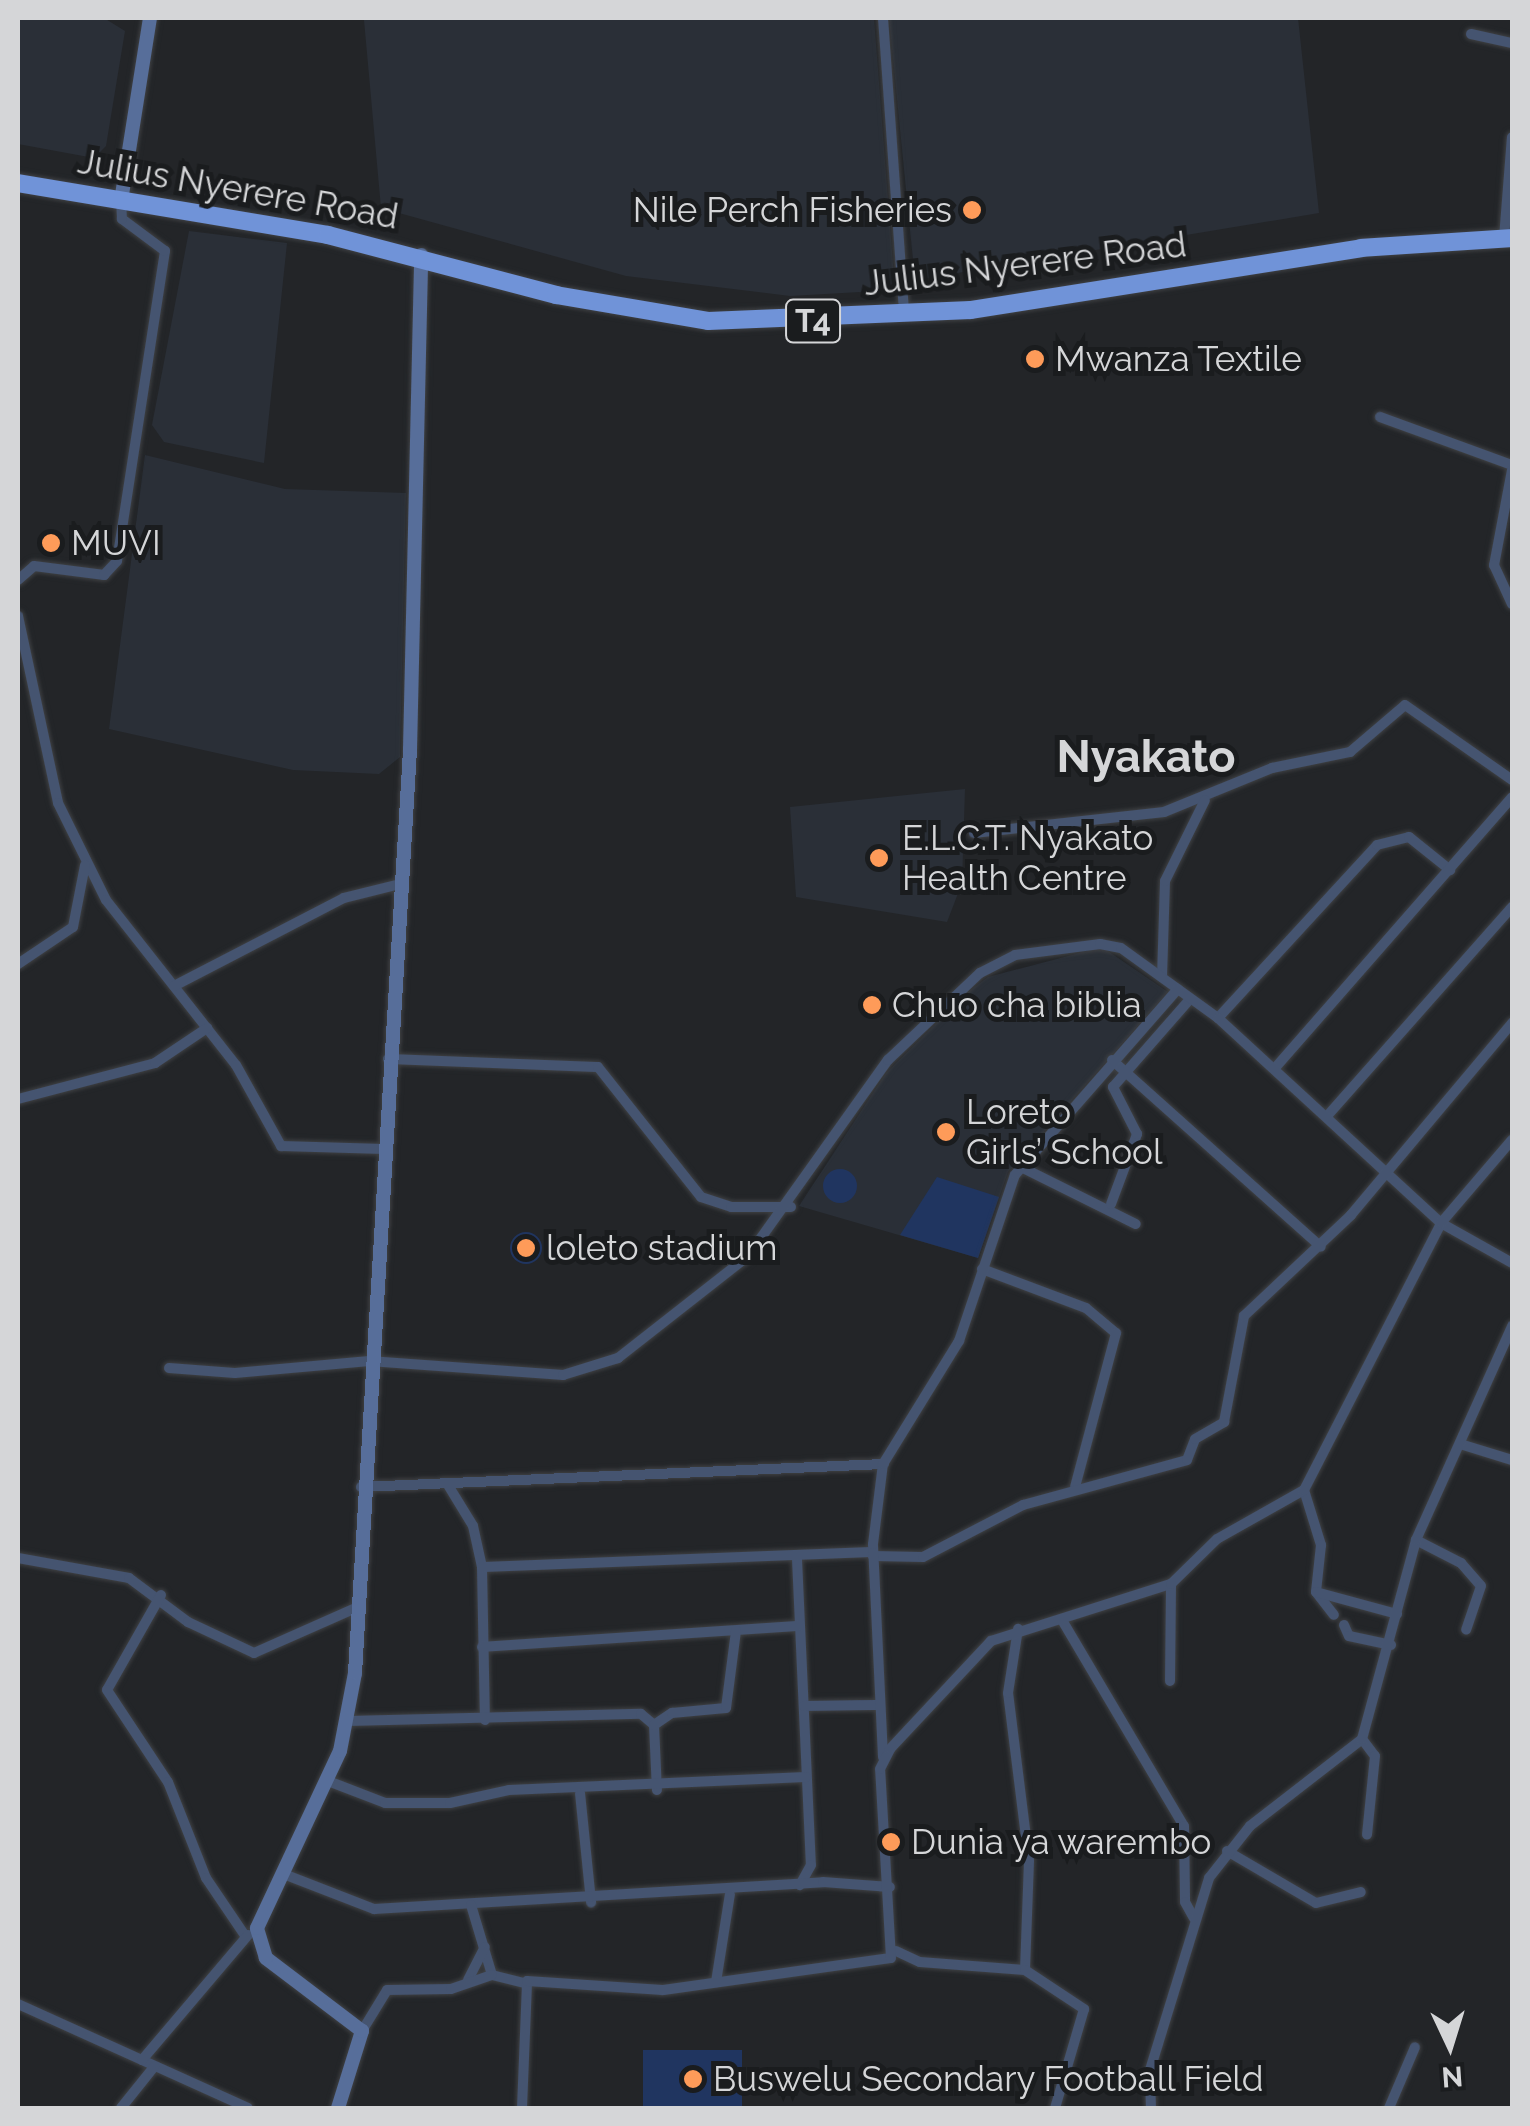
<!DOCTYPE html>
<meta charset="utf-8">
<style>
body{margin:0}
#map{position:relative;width:1530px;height:2126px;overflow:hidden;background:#232528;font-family:Raleway,sans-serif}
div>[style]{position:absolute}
.built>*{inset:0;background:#2a2f37}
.green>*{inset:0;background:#203560;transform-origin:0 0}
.round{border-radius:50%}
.roads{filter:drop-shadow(0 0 2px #3f4144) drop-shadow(0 0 2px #3f4144)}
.street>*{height:10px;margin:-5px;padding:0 5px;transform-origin:5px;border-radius:5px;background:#455470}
.secondary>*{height:14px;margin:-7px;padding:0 7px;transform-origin:7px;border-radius:7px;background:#576e9a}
.highway>*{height:18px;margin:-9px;padding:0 9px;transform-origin:9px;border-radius:9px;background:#7093d8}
.dots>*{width:28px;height:28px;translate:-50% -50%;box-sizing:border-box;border:5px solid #1a1c1e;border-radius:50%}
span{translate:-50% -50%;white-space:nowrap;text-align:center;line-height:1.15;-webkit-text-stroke:10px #1a1c1e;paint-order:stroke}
.shield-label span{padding:2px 8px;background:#1a1c1e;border:2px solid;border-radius:8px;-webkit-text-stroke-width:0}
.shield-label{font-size:32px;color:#d5d6d8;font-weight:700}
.street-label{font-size:35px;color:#d5d6d8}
.poi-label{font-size:35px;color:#d5d6d8}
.right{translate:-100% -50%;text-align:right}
.left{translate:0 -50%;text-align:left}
.district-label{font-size:45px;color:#d5d6d8;font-weight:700}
.frame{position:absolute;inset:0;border:20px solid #d5d6d8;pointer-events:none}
.north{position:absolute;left:1400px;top:1996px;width:100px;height:100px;-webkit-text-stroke:8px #1a1c1e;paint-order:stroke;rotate:176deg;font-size:28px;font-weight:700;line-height:40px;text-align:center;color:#d5d6d8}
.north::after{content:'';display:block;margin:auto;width:35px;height:45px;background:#d5d6d8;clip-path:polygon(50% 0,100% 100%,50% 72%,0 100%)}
</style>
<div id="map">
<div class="built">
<i style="clip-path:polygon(18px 18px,104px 18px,125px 31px,106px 146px,94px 158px,18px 144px)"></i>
<i style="clip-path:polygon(874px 18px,895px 290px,790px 296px,626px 276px,381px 208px,364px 20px)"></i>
<i style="clip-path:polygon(889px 18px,1298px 18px,1319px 213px,915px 280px)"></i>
<i style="clip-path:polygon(189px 231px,287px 243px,264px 463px,164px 442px,152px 425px)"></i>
<i style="clip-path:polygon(145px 455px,285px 489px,406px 493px,400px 757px,379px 774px,293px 770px,109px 729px)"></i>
<i style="clip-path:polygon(965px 789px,962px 883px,947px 922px,796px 897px,790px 807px)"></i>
<i style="clip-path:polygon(1102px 947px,1168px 992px,1008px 1172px,978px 1258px,799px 1206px,886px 1073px,968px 992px,988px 977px)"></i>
</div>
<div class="green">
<i class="round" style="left:823px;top:1169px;width:34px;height:34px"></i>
<i style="clip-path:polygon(937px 1177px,999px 1197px,978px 1258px,900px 1235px)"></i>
<i class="round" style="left:510px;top:1232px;width:32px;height:32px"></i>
<i style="left:643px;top:2050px;width:99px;height:58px"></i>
</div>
<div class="roads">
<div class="street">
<i style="left:883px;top:18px;width:297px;rotate:85.9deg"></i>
<i style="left:1471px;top:34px;width:42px;rotate:12.4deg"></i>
<i style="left:1504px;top:238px;width:101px;rotate:-85.5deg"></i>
<i style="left:1380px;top:417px;width:140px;rotate:20deg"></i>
<i style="left:1512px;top:470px;width:97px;rotate:100.7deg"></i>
<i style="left:1494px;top:565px;width:43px;rotate:65.2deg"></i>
<i style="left:18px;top:580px;width:21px;rotate:-41deg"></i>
<i style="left:34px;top:566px;width:71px;rotate:7.3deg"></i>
<i style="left:104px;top:575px;width:19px;rotate:-47deg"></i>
<i style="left:117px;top:561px;width:314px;rotate:-81.2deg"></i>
<i style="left:165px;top:251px;width:54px;rotate:-143.3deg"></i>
<i style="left:122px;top:219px;width:18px;rotate:-93deg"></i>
<i style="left:18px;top:616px;width:191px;rotate:77.9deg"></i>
<i style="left:58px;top:803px;width:108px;rotate:63.7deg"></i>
<i style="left:106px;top:900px;width:210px;rotate:51.8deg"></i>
<i style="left:236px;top:1065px;width:93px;rotate:60.9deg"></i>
<i style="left:281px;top:1146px;width:103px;rotate:1.7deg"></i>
<i style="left:974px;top:833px;width:191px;rotate:-6.3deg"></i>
<i style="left:1164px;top:812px;width:117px;rotate:-22.2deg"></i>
<i style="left:1272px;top:768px;width:80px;rotate:-11.6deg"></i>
<i style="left:1350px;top:752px;width:72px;rotate:-40.5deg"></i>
<i style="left:1405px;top:705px;width:131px;rotate:35deg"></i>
<i style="left:18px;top:964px;width:66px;rotate:-33.9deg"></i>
<i style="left:73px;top:927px;width:63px;rotate:-79deg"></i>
<i style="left:1162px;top:977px;width:96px;rotate:-88.2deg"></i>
<i style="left:1165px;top:881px;width:90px;rotate:-63.7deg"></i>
<i style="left:174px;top:986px;width:191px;rotate:-27.4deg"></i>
<i style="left:344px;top:898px;width:58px;rotate:-14deg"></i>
<i style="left:1218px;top:1018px;width:235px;rotate:-47.4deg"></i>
<i style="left:1377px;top:845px;width:33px;rotate:-14deg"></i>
<i style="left:1409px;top:837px;width:53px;rotate:38.8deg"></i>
<i style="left:388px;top:1059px;width:210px;rotate:2.2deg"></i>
<i style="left:598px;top:1067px;width:166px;rotate:51.6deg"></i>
<i style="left:701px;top:1197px;width:32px;rotate:18deg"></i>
<i style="left:731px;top:1207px;width:60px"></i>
<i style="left:1112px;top:1060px;width:280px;rotate:41.8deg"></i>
<i style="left:1275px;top:1068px;width:360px;rotate:-48.8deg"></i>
<i style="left:18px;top:1099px;width:142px;rotate:-14.7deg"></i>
<i style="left:155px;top:1063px;width:63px;rotate:-33.9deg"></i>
<i style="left:1328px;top:1115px;width:278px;rotate:-48.5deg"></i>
<i style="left:1021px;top:1167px;width:128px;rotate:26.4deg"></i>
<i style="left:1111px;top:1204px;width:75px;rotate:-69.6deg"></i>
<i style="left:1137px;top:1134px;width:53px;rotate:-117.1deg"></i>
<i style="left:1113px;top:1087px;width:117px;rotate:-48.8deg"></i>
<i style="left:982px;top:1269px;width:111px;rotate:20.6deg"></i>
<i style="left:1086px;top:1308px;width:39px;rotate:40deg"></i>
<i style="left:1116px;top:1333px;width:159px;rotate:104.9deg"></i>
<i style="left:169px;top:1368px;width:66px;rotate:4.3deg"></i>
<i style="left:235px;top:1373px;width:135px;rotate:-5.1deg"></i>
<i style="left:369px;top:1361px;width:195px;rotate:4.1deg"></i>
<i style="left:563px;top:1375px;width:58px;rotate:-17.2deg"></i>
<i style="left:618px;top:1358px;width:165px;rotate:-38.1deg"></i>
<i style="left:748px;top:1256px;width:241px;rotate:-54.5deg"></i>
<i style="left:888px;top:1060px;width:127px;rotate:-43.4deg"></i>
<i style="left:980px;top:973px;width:39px;rotate:-27deg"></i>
<i style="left:1015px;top:955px;width:86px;rotate:-7.4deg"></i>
<i style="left:1100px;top:944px;width:21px;rotate:11deg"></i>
<i style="left:1121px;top:948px;width:120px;rotate:35.8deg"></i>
<i style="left:1218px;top:1018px;width:303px;rotate:42.6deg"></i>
<i style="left:1441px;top:1223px;width:81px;rotate:29.4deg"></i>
<i style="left:1460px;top:1444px;width:54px;rotate:17.1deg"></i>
<i style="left:448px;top:1485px;width:48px;rotate:58.6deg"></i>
<i style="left:473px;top:1526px;width:42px;rotate:77.6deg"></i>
<i style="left:482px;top:1567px;width:153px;rotate:88.9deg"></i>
<i style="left:361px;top:1487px;width:523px;rotate:-2.52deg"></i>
<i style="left:1304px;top:1490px;width:58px;rotate:72.8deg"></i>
<i style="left:1321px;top:1545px;width:47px;rotate:96.1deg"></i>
<i style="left:1316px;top:1592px;width:29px;rotate:52deg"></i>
<i style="left:1416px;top:1540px;width:51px;rotate:27.1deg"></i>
<i style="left:1461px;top:1563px;width:30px;rotate:49deg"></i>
<i style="left:1481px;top:1586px;width:46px;rotate:108.8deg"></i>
<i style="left:873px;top:1556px;width:50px;rotate:1.1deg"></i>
<i style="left:923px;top:1557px;width:113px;rotate:-27.5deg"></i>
<i style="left:1023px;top:1505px;width:170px;rotate:-15.3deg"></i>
<i style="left:1187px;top:1460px;width:22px;rotate:-69deg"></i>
<i style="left:1195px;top:1439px;width:34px;rotate:-30deg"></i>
<i style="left:1224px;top:1422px;width:108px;rotate:-79.3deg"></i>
<i style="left:1244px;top:1316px;width:147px;rotate:-43.3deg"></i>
<i style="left:1351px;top:1215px;width:251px;rotate:-50deg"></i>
<i style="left:18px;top:1558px;width:113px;rotate:10.2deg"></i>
<i style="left:129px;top:1578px;width:74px;rotate:36.7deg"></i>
<i style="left:188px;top:1622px;width:73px;rotate:25.2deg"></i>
<i style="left:254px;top:1653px;width:114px;rotate:-23.9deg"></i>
<i style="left:797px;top:1559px;width:306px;rotate:87.4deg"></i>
<i style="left:811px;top:1865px;width:23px;rotate:119deg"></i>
<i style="left:482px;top:1567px;width:391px;rotate:-2.2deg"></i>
<i style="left:1316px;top:1592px;width:84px;rotate:15.2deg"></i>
<i style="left:161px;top:1595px;width:109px;rotate:119.6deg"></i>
<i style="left:107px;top:1690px;width:110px;rotate:56.5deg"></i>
<i style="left:168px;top:1782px;width:103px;rotate:68.4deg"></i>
<i style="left:206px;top:1878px;width:71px;rotate:55.9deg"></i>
<i style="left:1062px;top:1620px;width:239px;rotate:59.4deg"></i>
<i style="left:1184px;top:1826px;width:76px;rotate:89.2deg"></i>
<i style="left:1185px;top:1902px;width:18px;rotate:61deg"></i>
<i style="left:1344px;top:1625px;width:12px;rotate:66deg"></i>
<i style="left:1349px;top:1636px;width:43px;rotate:12.1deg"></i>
<i style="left:482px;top:1647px;width:318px;rotate:-3.8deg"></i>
<i style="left:1170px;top:1681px;width:97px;rotate:-89.4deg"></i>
<i style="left:804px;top:1706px;width:72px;rotate:-0.8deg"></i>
<i style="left:348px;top:1721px;width:293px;rotate:-1.4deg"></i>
<i style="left:641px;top:1714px;width:17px;rotate:40deg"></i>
<i style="left:654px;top:1725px;width:65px;rotate:87.4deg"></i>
<i style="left:654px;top:1725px;width:22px;rotate:-34deg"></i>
<i style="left:672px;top:1713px;width:54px;rotate:-5.3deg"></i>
<i style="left:726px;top:1708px;width:78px;rotate:-82.6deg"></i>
<i style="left:1362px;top:1739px;width:21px;rotate:53deg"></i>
<i style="left:1375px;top:1756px;width:79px;rotate:95.8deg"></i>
<i style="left:883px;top:1757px;width:213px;rotate:-92.7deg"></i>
<i style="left:873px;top:1544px;width:81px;rotate:-82.9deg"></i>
<i style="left:883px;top:1464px;width:145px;rotate:-58.3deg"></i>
<i style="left:959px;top:1341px;width:175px;rotate:-71.4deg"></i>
<i style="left:1015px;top:1175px;width:247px;rotate:-48.8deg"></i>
<i style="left:328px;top:1781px;width:61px;rotate:21.1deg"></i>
<i style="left:385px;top:1803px;width:65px"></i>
<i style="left:450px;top:1803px;width:60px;rotate:-12.4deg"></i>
<i style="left:509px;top:1790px;width:297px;rotate:-2.5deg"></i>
<i style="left:580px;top:1793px;width:110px;rotate:84.2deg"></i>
<i style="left:1227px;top:1851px;width:103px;rotate:30.3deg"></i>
<i style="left:1316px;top:1903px;width:46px;rotate:-13.7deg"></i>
<i style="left:281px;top:1873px;width:100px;rotate:21.2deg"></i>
<i style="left:374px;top:1909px;width:450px;rotate:-3.4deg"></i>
<i style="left:823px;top:1882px;width:67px;rotate:4.3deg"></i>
<i style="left:471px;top:1905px;width:73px;rotate:73.3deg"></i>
<i style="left:492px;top:1975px;width:32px;rotate:14deg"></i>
<i style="left:896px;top:1951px;width:26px;rotate:25deg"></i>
<i style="left:920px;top:1962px;width:105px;rotate:4.4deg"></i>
<i style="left:1025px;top:1970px;width:109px;rotate:-87.9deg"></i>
<i style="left:1029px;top:1861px;width:169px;rotate:-97.1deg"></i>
<i style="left:1008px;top:1693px;width:65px;rotate:-81.1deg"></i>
<i style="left:1025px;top:1970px;width:71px;rotate:33.5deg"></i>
<i style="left:1084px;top:2009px;width:103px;rotate:106.3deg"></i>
<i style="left:468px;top:1980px;width:37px;rotate:-63deg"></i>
<i style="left:716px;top:1982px;width:89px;rotate:-81deg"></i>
<i style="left:18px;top:2004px;width:252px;rotate:24.3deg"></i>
<i style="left:362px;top:2031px;width:48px;rotate:-58.6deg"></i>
<i style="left:387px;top:1990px;width:64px;rotate:-0.9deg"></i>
<i style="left:451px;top:1989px;width:43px;rotate:-18.9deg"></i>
<i style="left:142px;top:2060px;width:164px;rotate:-49.7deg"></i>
<i style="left:121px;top:2108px;width:53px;rotate:-51.2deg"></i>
<i style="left:522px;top:2108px;width:127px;rotate:-87.7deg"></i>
<i style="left:527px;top:1981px;width:136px;rotate:3.8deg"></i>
<i style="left:663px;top:1990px;width:230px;rotate:-8deg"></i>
<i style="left:891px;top:1958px;width:189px;rotate:-93.3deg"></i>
<i style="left:880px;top:1769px;width:22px;rotate:-63deg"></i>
<i style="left:890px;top:1749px;width:148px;rotate:-46.9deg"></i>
<i style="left:991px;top:1641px;width:189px;rotate:-17.6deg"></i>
<i style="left:1171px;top:1584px;width:64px;rotate:-44.4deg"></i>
<i style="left:1217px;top:1539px;width:100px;rotate:-29.4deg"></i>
<i style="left:1304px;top:1490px;width:300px;rotate:-62.8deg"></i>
<i style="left:1441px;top:1223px;width:109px;rotate:-49.5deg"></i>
<i style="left:1151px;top:2108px;width:38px;rotate:-92deg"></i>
<i style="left:1150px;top:2070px;width:201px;rotate:-72.9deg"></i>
<i style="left:1209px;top:1878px;width:66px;rotate:-51.7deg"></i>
<i style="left:1250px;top:1826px;width:142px;rotate:-37.8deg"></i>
<i style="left:1362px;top:1739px;width:206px;rotate:-74.8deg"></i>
<i style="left:1416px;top:1540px;width:235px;rotate:-65.8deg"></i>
<i style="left:1389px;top:2108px;width:66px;rotate:-66.9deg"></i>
</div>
<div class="secondary">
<i style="left:121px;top:201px;width:185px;rotate:-81deg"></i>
<i style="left:338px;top:2108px;width:81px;rotate:-72.7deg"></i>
<i style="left:362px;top:2031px;width:121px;rotate:-142.8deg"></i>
<i style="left:266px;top:1958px;width:31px;rotate:-107deg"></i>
<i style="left:257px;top:1928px;width:195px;rotate:-64.9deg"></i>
<i style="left:340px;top:1751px;width:79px;rotate:-79.1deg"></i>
<i style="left:355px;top:1673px;width:925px;rotate:-86.59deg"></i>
<i style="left:410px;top:750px;width:495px;rotate:-88.7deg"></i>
</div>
<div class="highway">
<i style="left:18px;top:183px;width:314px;rotate:9.5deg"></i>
<i style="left:328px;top:235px;width:236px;rotate:14.7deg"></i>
<i style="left:556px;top:295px;width:154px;rotate:9.7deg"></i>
<i style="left:708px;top:321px;width:263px;rotate:-2.4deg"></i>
<i style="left:971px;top:310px;width:395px;rotate:-9deg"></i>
<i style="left:1361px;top:248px;width:151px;rotate:-3.8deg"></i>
</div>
</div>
<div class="dots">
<i style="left:972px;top:210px;background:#fe9b59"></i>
<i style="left:1035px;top:359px;background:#fe9b59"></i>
<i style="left:51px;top:543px;background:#fe9b59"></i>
<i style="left:879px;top:858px;background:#fe9b59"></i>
<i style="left:872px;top:1005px;background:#fe9b59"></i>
<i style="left:946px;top:1132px;background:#fe9b59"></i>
<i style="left:526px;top:1248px;background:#fe9b59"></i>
<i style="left:891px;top:1842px;background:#fe9b59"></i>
<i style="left:693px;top:2079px;background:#fe9b59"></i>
</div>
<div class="shield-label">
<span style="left:813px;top:321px">T4</span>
</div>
<div class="street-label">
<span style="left:238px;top:189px;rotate:10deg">Julius Nyerere Road</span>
<span style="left:1025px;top:264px;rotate:-7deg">Julius Nyerere Road</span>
</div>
<div class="poi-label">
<span class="right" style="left:952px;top:210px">Nile Perch Fisheries</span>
<span class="left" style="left:1055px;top:359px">Mwanza Textile</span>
<span class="left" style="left:71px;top:543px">MUVI</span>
<span class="left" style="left:902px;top:858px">E.L.C.T. Nyakato<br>Health Centre</span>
<span class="left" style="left:892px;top:1005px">Chuo cha biblia</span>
<span class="left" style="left:966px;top:1132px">Loreto<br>Girls’ School</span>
<span class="left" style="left:546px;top:1248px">loleto stadium</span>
<span class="left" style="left:911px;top:1842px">Dunia ya warembo</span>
<span class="left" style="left:713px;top:2079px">Buswelu Secondary Football Field</span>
</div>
<div class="district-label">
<span style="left:1146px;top:757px">Nyakato</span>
</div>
<div class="frame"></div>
<div class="north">N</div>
</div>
